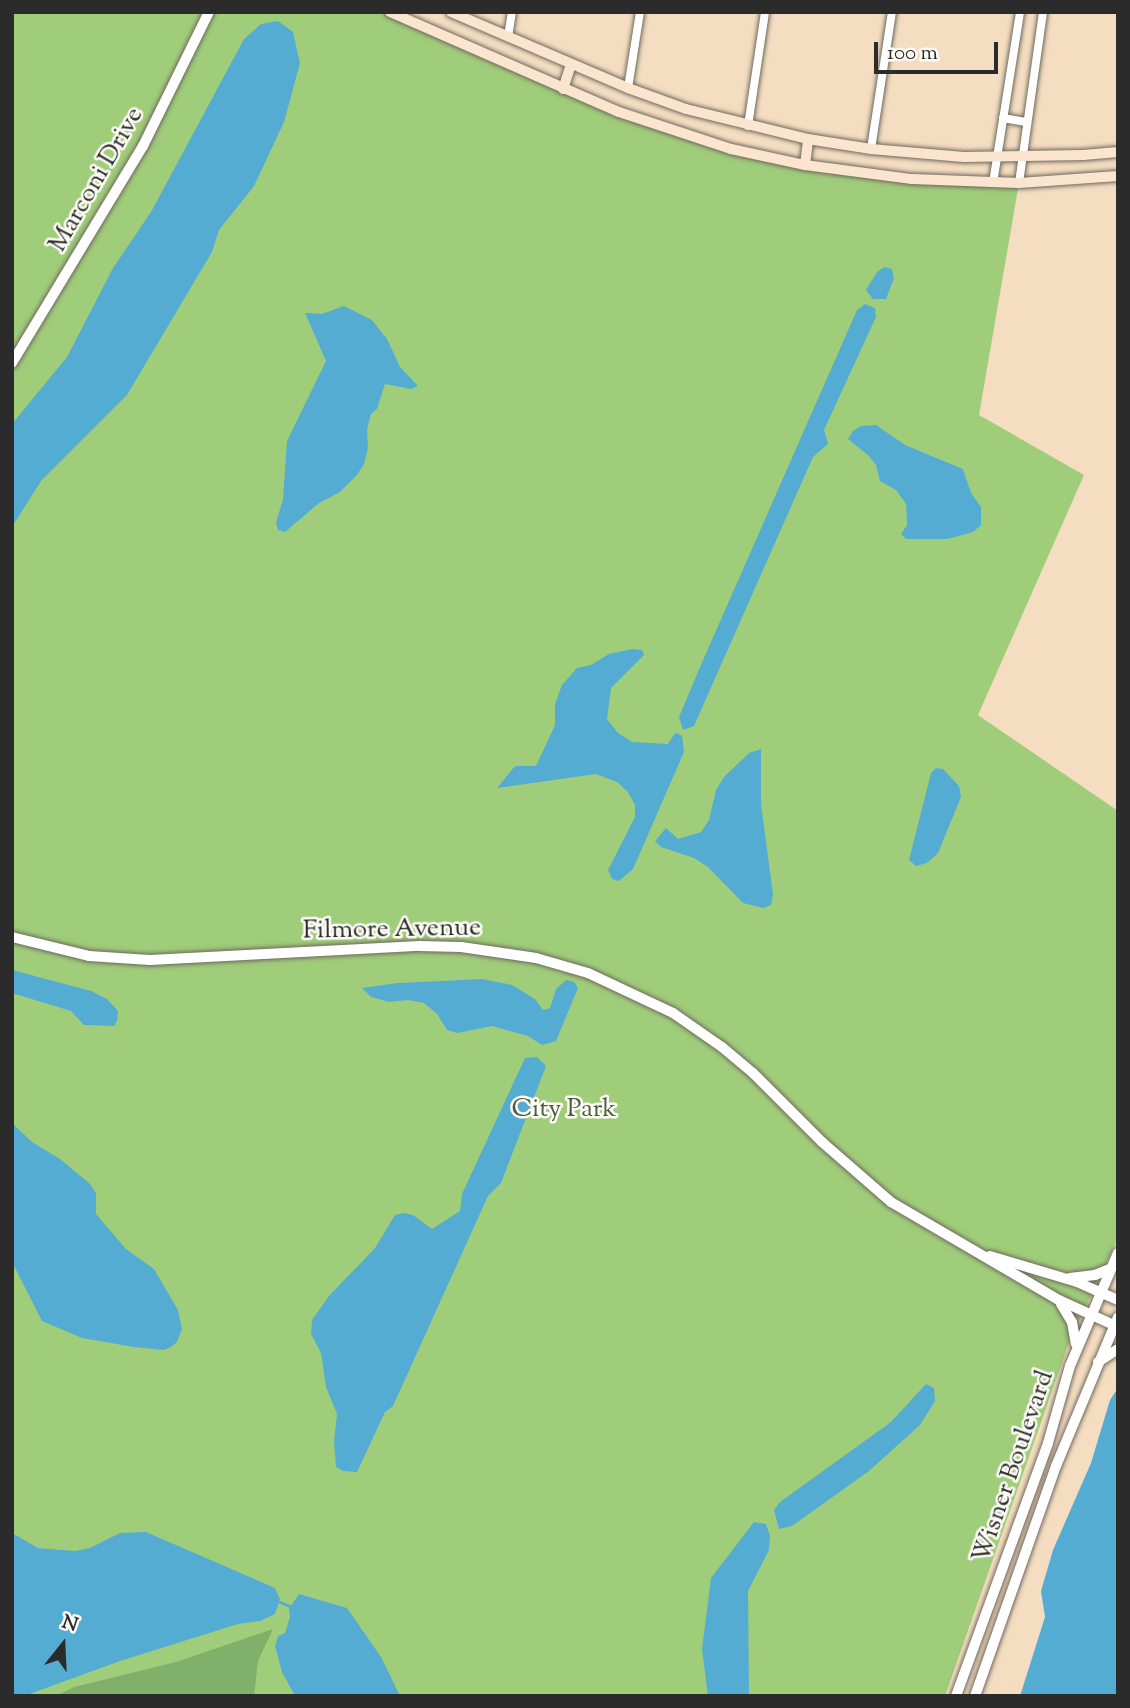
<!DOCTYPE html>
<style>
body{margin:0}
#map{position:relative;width:1130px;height:1708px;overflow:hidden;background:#f4ddc0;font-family:"Sorts Mill Goudy",serif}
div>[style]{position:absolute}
.green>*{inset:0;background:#a0cd7a}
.forest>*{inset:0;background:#80b06a}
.water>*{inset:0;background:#55acd2}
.stream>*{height:2.5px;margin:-1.25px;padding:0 1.25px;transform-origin:1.25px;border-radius:1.25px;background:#55acd2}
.roads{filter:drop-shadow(0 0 2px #71695f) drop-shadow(0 0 2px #71695f)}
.minor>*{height:8px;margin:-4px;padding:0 4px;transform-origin:4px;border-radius:4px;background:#fff}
.tertiary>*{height:10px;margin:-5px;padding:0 5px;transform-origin:5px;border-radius:5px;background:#fff}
.secondary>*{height:10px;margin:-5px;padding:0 5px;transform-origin:5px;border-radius:5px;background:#fce5cf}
span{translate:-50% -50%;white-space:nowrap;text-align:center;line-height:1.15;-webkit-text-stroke:5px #fdfcf7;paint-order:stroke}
.street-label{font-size:26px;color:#2b2b2b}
.park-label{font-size:26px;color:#4e5c43}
.frame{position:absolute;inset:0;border:14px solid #2b2b2b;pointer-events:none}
.north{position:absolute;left:28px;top:1610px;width:70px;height:70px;-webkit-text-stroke:5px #fdfcf7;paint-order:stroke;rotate:18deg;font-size:19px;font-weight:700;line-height:28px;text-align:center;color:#2b2b2b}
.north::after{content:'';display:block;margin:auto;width:24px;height:32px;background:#2b2b2b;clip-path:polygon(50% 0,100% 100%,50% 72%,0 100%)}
.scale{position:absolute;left:874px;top:42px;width:124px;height:32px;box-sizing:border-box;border:4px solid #2b2b2b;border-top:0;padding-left:9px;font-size:21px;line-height:24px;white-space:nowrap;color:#2b2b2b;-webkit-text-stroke:5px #fdfcf7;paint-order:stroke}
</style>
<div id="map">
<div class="green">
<i style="clip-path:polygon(12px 12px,390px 12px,619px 112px,805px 165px,1019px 183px,979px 415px,1084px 475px,978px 715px,1118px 811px,1118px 1238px,1070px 1340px,945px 1696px,12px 1696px)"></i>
</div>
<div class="forest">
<i style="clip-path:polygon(273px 1629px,258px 1661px,254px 1696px,56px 1696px,74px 1687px,176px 1662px)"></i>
</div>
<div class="water">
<i style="clip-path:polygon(278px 21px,293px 32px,300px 63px,284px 122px,254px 186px,219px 230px,212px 252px,127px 395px,41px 481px,12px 527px,12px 424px,67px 357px,113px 268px,151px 212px,244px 39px,261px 24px)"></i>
<i style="clip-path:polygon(884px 267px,892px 269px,894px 278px,886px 299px,873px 299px,866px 290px,877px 272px)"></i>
<i style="clip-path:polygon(865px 304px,875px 308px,876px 317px,824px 430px,828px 444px,813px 457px,694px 726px,683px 730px,679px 717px,700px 667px,857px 310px)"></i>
<i style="clip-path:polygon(344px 306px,372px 320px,387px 339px,400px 367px,418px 386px,411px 389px,385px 384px,377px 409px,371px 414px,367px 430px,368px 448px,364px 464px,357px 475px,340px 492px,319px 503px,285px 532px,278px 530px,276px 523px,283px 499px,287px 441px,326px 361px,305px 313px,322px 314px)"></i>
<i style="clip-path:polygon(876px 425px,905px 445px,963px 469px,971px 493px,981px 507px,981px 525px,973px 532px,947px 539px,906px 539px,901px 534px,907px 525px,906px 504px,896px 490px,880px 481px,876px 465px,869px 456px,848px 439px,853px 431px,861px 426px)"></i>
<i style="clip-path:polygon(632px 649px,642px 650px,644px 655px,611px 688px,607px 719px,618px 733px,632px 742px,668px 744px,675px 733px,679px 734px,682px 736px,684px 752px,633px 869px,619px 881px,612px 879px,608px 870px,635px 817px,635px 805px,628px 792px,617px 782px,596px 774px,497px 788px,515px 766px,536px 766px,555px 725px,555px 704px,562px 685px,577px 668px,591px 665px,609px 654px)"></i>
<i style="clip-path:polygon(761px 749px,761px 804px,773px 894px,771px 905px,763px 908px,743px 903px,708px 867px,694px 858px,661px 847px,655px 841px,666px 828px,678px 839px,701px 832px,709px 820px,716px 790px,724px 777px,749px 753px)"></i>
<i style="clip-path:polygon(936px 768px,943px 769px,959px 786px,961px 797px,938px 853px,927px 863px,916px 866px,909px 860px,931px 773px)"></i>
<i style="clip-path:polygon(12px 970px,91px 991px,107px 999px,118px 1011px,117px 1021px,114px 1026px,84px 1025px,71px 1011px,12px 993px)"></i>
<i style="clip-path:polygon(482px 979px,512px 985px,535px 999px,543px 1010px,550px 1008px,556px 989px,566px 980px,574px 982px,578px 988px,556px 1041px,542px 1045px,528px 1036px,492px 1026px,457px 1033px,447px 1030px,437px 1014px,424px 1003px,408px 1000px,389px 1002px,371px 997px,362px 988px,398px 983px)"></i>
<i style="clip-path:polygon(537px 1057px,546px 1066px,501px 1183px,488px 1196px,393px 1406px,385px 1412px,357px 1472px,343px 1471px,336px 1467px,334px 1441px,337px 1414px,326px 1387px,321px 1353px,311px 1334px,312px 1320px,329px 1296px,375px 1248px,395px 1215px,403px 1213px,413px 1215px,432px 1229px,460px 1211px,462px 1194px,525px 1058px)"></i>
<i style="clip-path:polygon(12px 1123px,32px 1142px,60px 1159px,90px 1184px,96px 1193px,96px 1214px,126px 1249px,154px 1269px,178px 1310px,182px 1329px,177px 1342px,171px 1347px,164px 1350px,134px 1347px,82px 1338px,42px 1321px,12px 1262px)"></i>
<i style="clip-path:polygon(926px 1384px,934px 1388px,935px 1401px,920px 1425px,869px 1471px,792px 1526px,779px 1529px,774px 1510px,780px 1502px,891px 1422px)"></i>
<i style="clip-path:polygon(1118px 1388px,1118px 1696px,1020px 1696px,1045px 1617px,1041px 1591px,1053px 1550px,1091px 1463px,1110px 1400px)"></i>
<i style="clip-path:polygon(754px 1522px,766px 1524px,770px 1536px,769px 1550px,748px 1591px,749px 1696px,708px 1696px,702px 1649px,711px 1578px)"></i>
<i style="clip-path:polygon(146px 1532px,275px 1588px,280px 1599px,275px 1614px,260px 1621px,238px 1624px,120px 1661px,24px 1696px,12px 1696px,12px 1533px,38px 1548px,75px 1551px,90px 1548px,120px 1533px)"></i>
<i style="clip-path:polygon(299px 1594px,347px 1608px,381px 1657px,400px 1696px,295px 1696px,282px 1672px,275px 1646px,278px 1636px,285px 1633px,290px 1617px,289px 1609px)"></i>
</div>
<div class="stream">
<i style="left:280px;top:1602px;width:11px;rotate:22deg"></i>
</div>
<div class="roads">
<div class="minor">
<i style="left:508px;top:37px;width:25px;rotate:-81deg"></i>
<i style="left:628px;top:88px;width:77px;rotate:-81deg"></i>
<i style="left:1003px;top:118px;width:23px;rotate:10deg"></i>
<i style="left:748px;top:126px;width:115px;rotate:-81.5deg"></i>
<i style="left:871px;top:149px;width:139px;rotate:-81.3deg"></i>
<i style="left:993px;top:183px;width:173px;rotate:-81deg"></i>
<i style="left:1019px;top:183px;width:173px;rotate:-82deg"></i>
</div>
<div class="tertiary">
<i style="left:12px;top:363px;width:253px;rotate:-58.9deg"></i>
<i style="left:143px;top:146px;width:149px;rotate:-63.8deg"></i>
<i style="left:12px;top:937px;width:79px;rotate:13.9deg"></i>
<i style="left:89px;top:956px;width:61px;rotate:3.8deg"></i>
<i style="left:150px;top:960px;width:270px;rotate:-3deg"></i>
<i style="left:420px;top:946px;width:41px;rotate:1.4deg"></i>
<i style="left:461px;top:947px;width:76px;rotate:8.3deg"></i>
<i style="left:536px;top:958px;width:54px;rotate:16.1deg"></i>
<i style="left:588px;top:973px;width:94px;rotate:25.2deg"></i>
<i style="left:673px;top:1013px;width:60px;rotate:34.8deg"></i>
<i style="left:722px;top:1047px;width:40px;rotate:40deg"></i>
<i style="left:753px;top:1073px;width:98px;rotate:45deg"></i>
<i style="left:822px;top:1142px;width:91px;rotate:41deg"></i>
<i style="left:891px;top:1202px;width:194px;rotate:30.3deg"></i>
<i style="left:1059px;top:1300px;width:65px;rotate:24.6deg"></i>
<i style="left:990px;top:1256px;width:91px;rotate:16.6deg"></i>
<i style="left:1077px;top:1282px;width:45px;rotate:23.7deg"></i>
<i style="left:1070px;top:1278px;width:25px;rotate:-7deg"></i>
<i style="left:1095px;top:1275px;width:16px;rotate:-22deg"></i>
<i style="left:1061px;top:1304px;width:21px;rotate:59deg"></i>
<i style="left:1072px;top:1322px;width:22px;rotate:80deg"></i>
<i style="left:1098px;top:1362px;width:24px;rotate:-33deg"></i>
<i style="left:956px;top:1696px;width:269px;rotate:-70deg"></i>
<i style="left:1048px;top:1443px;width:80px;rotate:-74.1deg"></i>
<i style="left:1070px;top:1366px;width:123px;rotate:-67deg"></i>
<i style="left:975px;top:1696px;width:244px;rotate:-70.6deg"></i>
<i style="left:1056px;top:1466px;width:161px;rotate:-67.4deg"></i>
</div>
<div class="secondary">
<i style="left:390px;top:12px;width:250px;rotate:23.6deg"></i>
<i style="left:619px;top:112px;width:118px;rotate:18.3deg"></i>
<i style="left:731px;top:149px;width:76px;rotate:12.2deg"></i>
<i style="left:805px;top:165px;width:108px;rotate:7.5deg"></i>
<i style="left:912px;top:179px;width:107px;rotate:2.1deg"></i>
<i style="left:1019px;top:183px;width:99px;rotate:-4deg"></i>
<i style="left:451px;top:12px;width:193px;rotate:23.2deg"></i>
<i style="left:628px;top:88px;width:62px;rotate:19.9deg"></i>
<i style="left:686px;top:109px;width:126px;rotate:13.8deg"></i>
<i style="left:808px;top:139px;width:64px;rotate:9deg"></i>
<i style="left:871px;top:149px;width:93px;rotate:4.9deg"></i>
<i style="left:964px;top:157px;width:119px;rotate:-1deg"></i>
<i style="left:1083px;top:155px;width:35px;rotate:-5deg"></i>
<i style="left:563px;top:89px;width:25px;rotate:-72deg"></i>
<i style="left:805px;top:165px;width:26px;rotate:-83deg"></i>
</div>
</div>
<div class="street-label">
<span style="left:97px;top:180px;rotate:-60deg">Marconi Drive</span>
<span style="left:392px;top:930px;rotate:-1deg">Filmore Avenue</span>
<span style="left:1014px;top:1467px;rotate:-71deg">Wisner Boulevard</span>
</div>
<div class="park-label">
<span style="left:564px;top:1110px">City Park</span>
</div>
<div class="frame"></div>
<div class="north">N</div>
<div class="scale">100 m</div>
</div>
